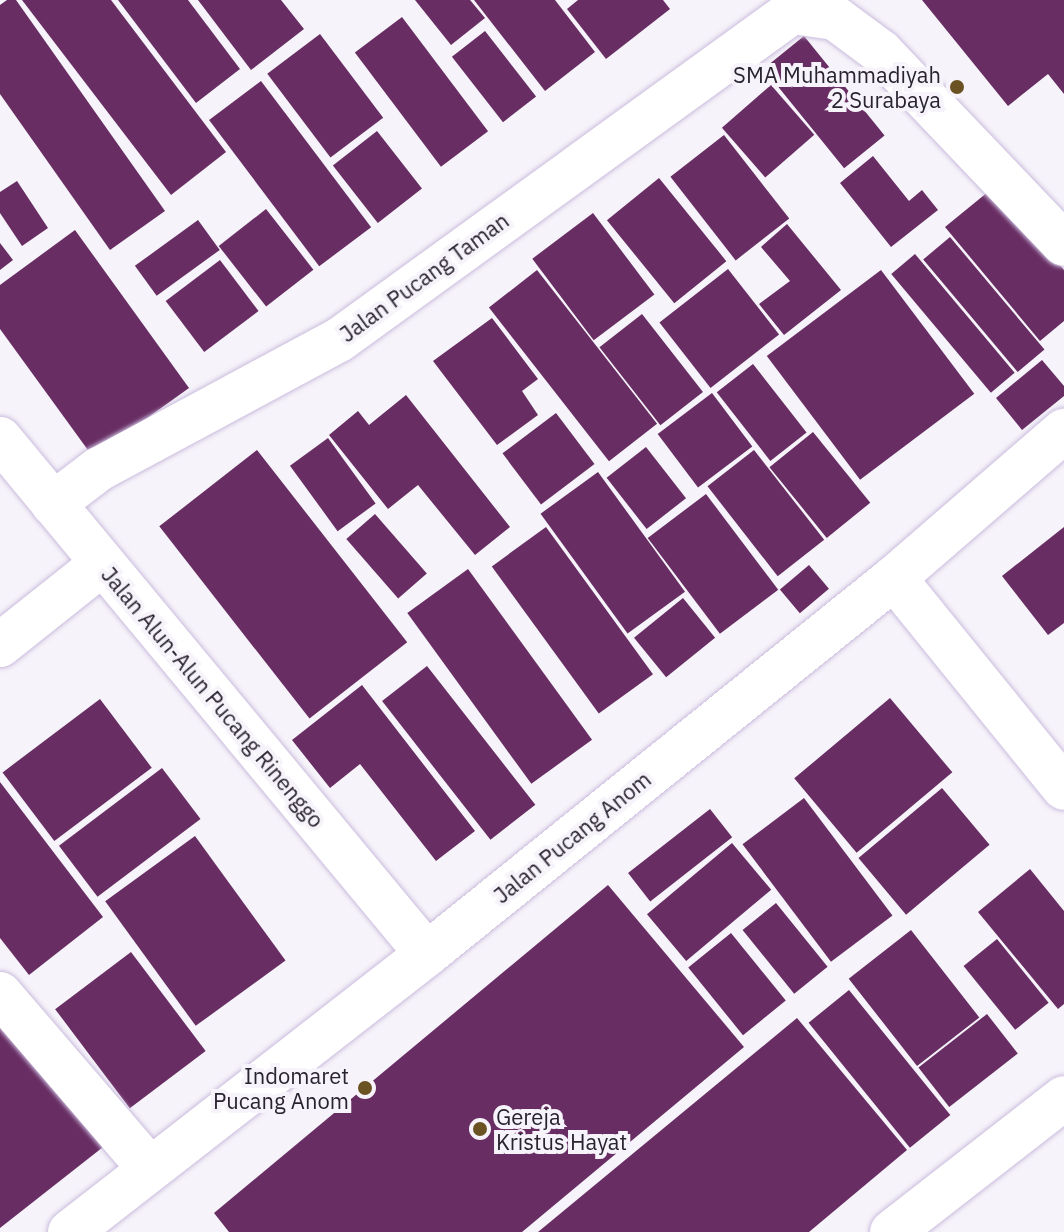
<!DOCTYPE html>
<style>
body{margin:0}
#map{position:relative;width:1064px;height:1232px;overflow:hidden;background:#f6f3fa;font-family:"IBM Plex Sans",sans-serif}
div>[style]{position:absolute}
.building>*{inset:0;background:#682d62;transform-origin:0 0}
.roads{filter:drop-shadow(0 0 2px #cabcdd) drop-shadow(0 0 2px #cabcdd)}
.minor>*{height:44px;margin:-22px;padding:0 22px;transform-origin:22px;border-radius:22px;background:#fff}
.dots>*{width:22px;height:22px;translate:-50% -50%;box-sizing:border-box;border:4px solid #f6f3fa;border-radius:50%}
span{translate:-50% -50%;white-space:nowrap;text-align:center;line-height:1.15;-webkit-text-stroke:8px #f6f3fa;paint-order:stroke}
.poi-label{font-size:22px;color:#292330}
.right{translate:-100% -50%;text-align:right}
.left{translate:0 -50%;text-align:left}
.street-label{font-size:22px;color:#292330}
</style>
<div id="map">
<div class="building">
<i style="clip-path:polygon(7px 0,16px 0,165px 211px,110px 250px,0 94px,0 5px)"></i>
<i style="clip-path:polygon(22px 0,111px 0,226px 152px,171px 195px)"></i>
<i style="clip-path:polygon(118px 0,188px 0,240px 69px,196px 103px)"></i>
<i style="clip-path:polygon(198px 0,281px 0,304px 29px,251px 70px)"></i>
<i style="clip-path:polygon(415px 0,470px 0,485px 18px,451px 45px)"></i>
<i style="clip-path:polygon(474px 0,555px 0,595px 52px,545px 91px)"></i>
<i style="clip-path:polygon(578px 0,663px 0,670px 9px,606px 59px,567px 9px)"></i>
<i style="clip-path:polygon(922px 0,1064px 0,1064px 94px,1048px 74px,1008px 106px)"></i>
<i style="left:402px;top:17px;width:143px;height:59px;rotate:53deg"></i>
<i style="left:485px;top:31px;width:83px;height:42px;rotate:52deg"></i>
<i style="left:320px;top:34px;width:105px;height:66px;rotate:53deg"></i>
<i style="left:804px;top:36px;width:128px;height:52px;rotate:51deg"></i>
<i style="left:261px;top:81px;width:183px;height:65px;rotate:53deg"></i>
<i style="left:771px;top:85px;width:66px;height:65px;rotate:49deg"></i>
<i style="left:377px;top:131px;width:73px;height:56px;rotate:52deg"></i>
<i style="left:724px;top:135px;width:106px;height:68px;rotate:52deg"></i>
<i style="clip-path:polygon(873px 156px,909px 201px,922px 190px,938px 210px,891px 247px,840px 183px)"></i>
<i style="left:659px;top:178px;width:107px;height:67px;rotate:51deg"></i>
<i style="clip-path:polygon(17px 181px,48px 228px,22px 246px,0 213px,0 192px)"></i>
<i style="clip-path:polygon(994px 187px,1064px 270px,1064px 321px,1040px 341px,945px 227px)"></i>
<i style="left:266px;top:209px;width:77px;height:60px;rotate:52deg"></i>
<i style="left:593px;top:213px;width:102px;height:76px;rotate:53deg"></i>
<i style="left:198px;top:220px;width:37px;height:78px;rotate:54deg"></i>
<i style="clip-path:polygon(787px 224px,841px 290px,784px 335px,759px 304px,790px 281px,761px 247px)"></i>
<i style="clip-path:polygon(75px 230px,189px 388px,93px 457px,0 329px,0 285px)"></i>
<i style="left:950px;top:237px;width:147px;height:35px;rotate:50deg"></i>
<i style="clip-path:polygon(0 243px,13px 260px,0 270px)"></i>
<i style="left:915px;top:254px;width:155px;height:31px;rotate:50deg"></i>
<i style="left:220px;top:260px;width:64px;height:68px;rotate:53deg"></i>
<i style="left:728px;top:269px;width:83px;height:87px;rotate:52deg"></i>
<i style="left:537px;top:270px;width:195px;height:61px;rotate:52deg"></i>
<i style="left:881px;top:270px;width:155px;height:143px;rotate:53deg"></i>
<i style="left:642px;top:314px;width:99px;height:54px;rotate:52deg"></i>
<i style="clip-path:polygon(492px 318px,538px 379px,522px 391px,538px 415px,497px 445px,433px 361px)"></i>
<i style="clip-path:polygon(1042px 360px,1064px 386px,1064px 396px,1022px 430px,996px 398px)"></i>
<i style="left:753px;top:364px;width:87px;height:46px;rotate:52deg"></i>
<i style="left:712px;top:393px;width:67px;height:68px;rotate:53deg"></i>
<i style="clip-path:polygon(406px 395px,510px 527px,475px 555px,418px 485px,388px 509px,329px 435px,358px 411px,369px 425px)"></i>
<i style="left:556px;top:413px;width:64px;height:67px;rotate:53deg"></i>
<i style="left:813px;top:432px;width:91px;height:56px;rotate:51deg"></i>
<i style="left:328px;top:438px;width:81px;height:47px;rotate:54deg"></i>
<i style="left:646px;top:447px;width:65px;height:50px;rotate:52deg"></i>
<i style="left:257px;top:450px;width:244px;height:124px;rotate:52deg"></i>
<i style="left:754px;top:450px;width:114px;height:59px;rotate:52deg"></i>
<i style="left:598px;top:472px;width:148px;height:71px;rotate:54deg"></i>
<i style="left:706px;top:494px;width:120px;height:73px;rotate:53deg"></i>
<i style="left:375px;top:514px;width:79px;height:38px;rotate:49deg"></i>
<i style="left:546px;top:527px;width:182px;height:67px;rotate:54deg"></i>
<i style="clip-path:polygon(1064px 527px,1064px 623px,1048px 635px,1002px 576px)"></i>
<i style="left:809px;top:565px;width:31px;height:38px;rotate:50deg"></i>
<i style="left:468px;top:569px;width:211px;height:75px;rotate:54deg"></i>
<i style="left:683px;top:598px;width:51px;height:63px;rotate:51deg"></i>
<i style="left:427px;top:666px;width:176px;height:57px;rotate:52deg"></i>
<i style="clip-path:polygon(362px 685px,475px 831px,436px 861px,360px 764px,330px 788px,292px 740px)"></i>
<i style="left:890px;top:698px;width:97px;height:125px;rotate:50deg"></i>
<i style="left:100px;top:699px;width:86px;height:122px;rotate:53deg"></i>
<i style="left:162px;top:768px;width:64px;height:129px;rotate:53deg"></i>
<i style="clip-path:polygon(0 782px,103px 917px,29px 975px,0 938px)"></i>
<i style="left:942px;top:788px;width:74px;height:109px;rotate:50deg"></i>
<i style="left:804px;top:798px;width:147px;height:77px;rotate:53deg"></i>
<i style="left:710px;top:809px;width:36px;height:104px;rotate:52deg"></i>
<i style="left:195px;top:836px;width:154px;height:111px;rotate:54deg"></i>
<i style="left:732px;top:843px;width:61px;height:111px;rotate:50deg"></i>
<i style="clip-path:polygon(1030px 869px,1064px 911px,1064px 1004px,1058px 1009px,978px 912px)"></i>
<i style="clip-path:polygon(608px 885px,744px 1047px,522px 1232px,229px 1232px,214px 1213px)"></i>
<i style="left:776px;top:903px;width:82px;height:43px;rotate:51deg"></i>
<i style="left:911px;top:930px;width:111px;height:79px;rotate:52deg"></i>
<i style="left:731px;top:933px;width:87px;height:55px;rotate:51deg"></i>
<i style="left:997px;top:939px;width:82px;height:43px;rotate:51deg"></i>
<i style="left:131px;top:952px;width:124px;height:95px;rotate:53deg"></i>
<i style="left:849px;top:990px;width:161px;height:52px;rotate:51deg"></i>
<i style="left:987px;top:1014px;width:50px;height:87px;rotate:52deg"></i>
<i style="clip-path:polygon(797px 1018px,907px 1150px,809px 1232px,538px 1232px)"></i>
<i style="clip-path:polygon(0 1020px,112px 1140px,0 1228px)"></i>
</div>
<div class="roads">
<div class="minor">
<i style="left:0;top:439px;width:669px;rotate:50.34deg"></i>
<i style="left:53px;top:504px;width:58px;rotate:-37.3deg"></i>
<i style="left:99px;top:469px;width:272px;rotate:-28.3deg"></i>
<i style="left:339px;top:340px;width:559px;rotate:-35.91deg"></i>
<i style="left:792px;top:12px;width:43px;rotate:7.9deg"></i>
<i style="left:835px;top:18px;width:57px;rotate:36.5deg"></i>
<i style="left:881px;top:52px;width:265px;rotate:46.4deg"></i>
<i style="left:894px;top:578px;width:270px;rotate:51deg"></i>
<i style="left:0;top:645px;width:130px;rotate:-38.5deg"></i>
<i style="left:0;top:994px;width:230px;rotate:49.4deg"></i>
<i style="left:70px;top:1232px;width:452px;rotate:-37.9deg"></i>
<i style="left:427px;top:954px;width:600px;rotate:-38.84deg"></i>
<i style="left:894px;top:578px;width:225px;rotate:-40.9deg"></i>
<i style="left:892px;top:1232px;width:218px;rotate:-37.9deg"></i>
</div>
</div>
<div class="dots">
<i style="left:957px;top:87px;background:#6b5223"></i>
<i style="left:365px;top:1088px;background:#6b5223"></i>
<i style="left:480px;top:1129px;background:#6b5223"></i>
</div>
<div class="poi-label">
<span class="right" style="left:941px;top:87px">SMA Muhammadiyah<br>2 Surabaya</span>
<span class="right" style="left:349px;top:1088px">Indomaret<br>Pucang Anom</span>
<span class="left" style="left:496px;top:1129px">Gereja<br>Kristus Hayat</span>
</div>
<div class="street-label">
<span style="left:424px;top:277px;rotate:-36deg">Jalan Pucang Taman</span>
<span style="left:213px;top:697px;rotate:50deg">Jalan Alun-Alun Pucang Rinenggo</span>
<span style="left:572px;top:837px;rotate:-39deg">Jalan Pucang Anom</span>
</div>
</div>
